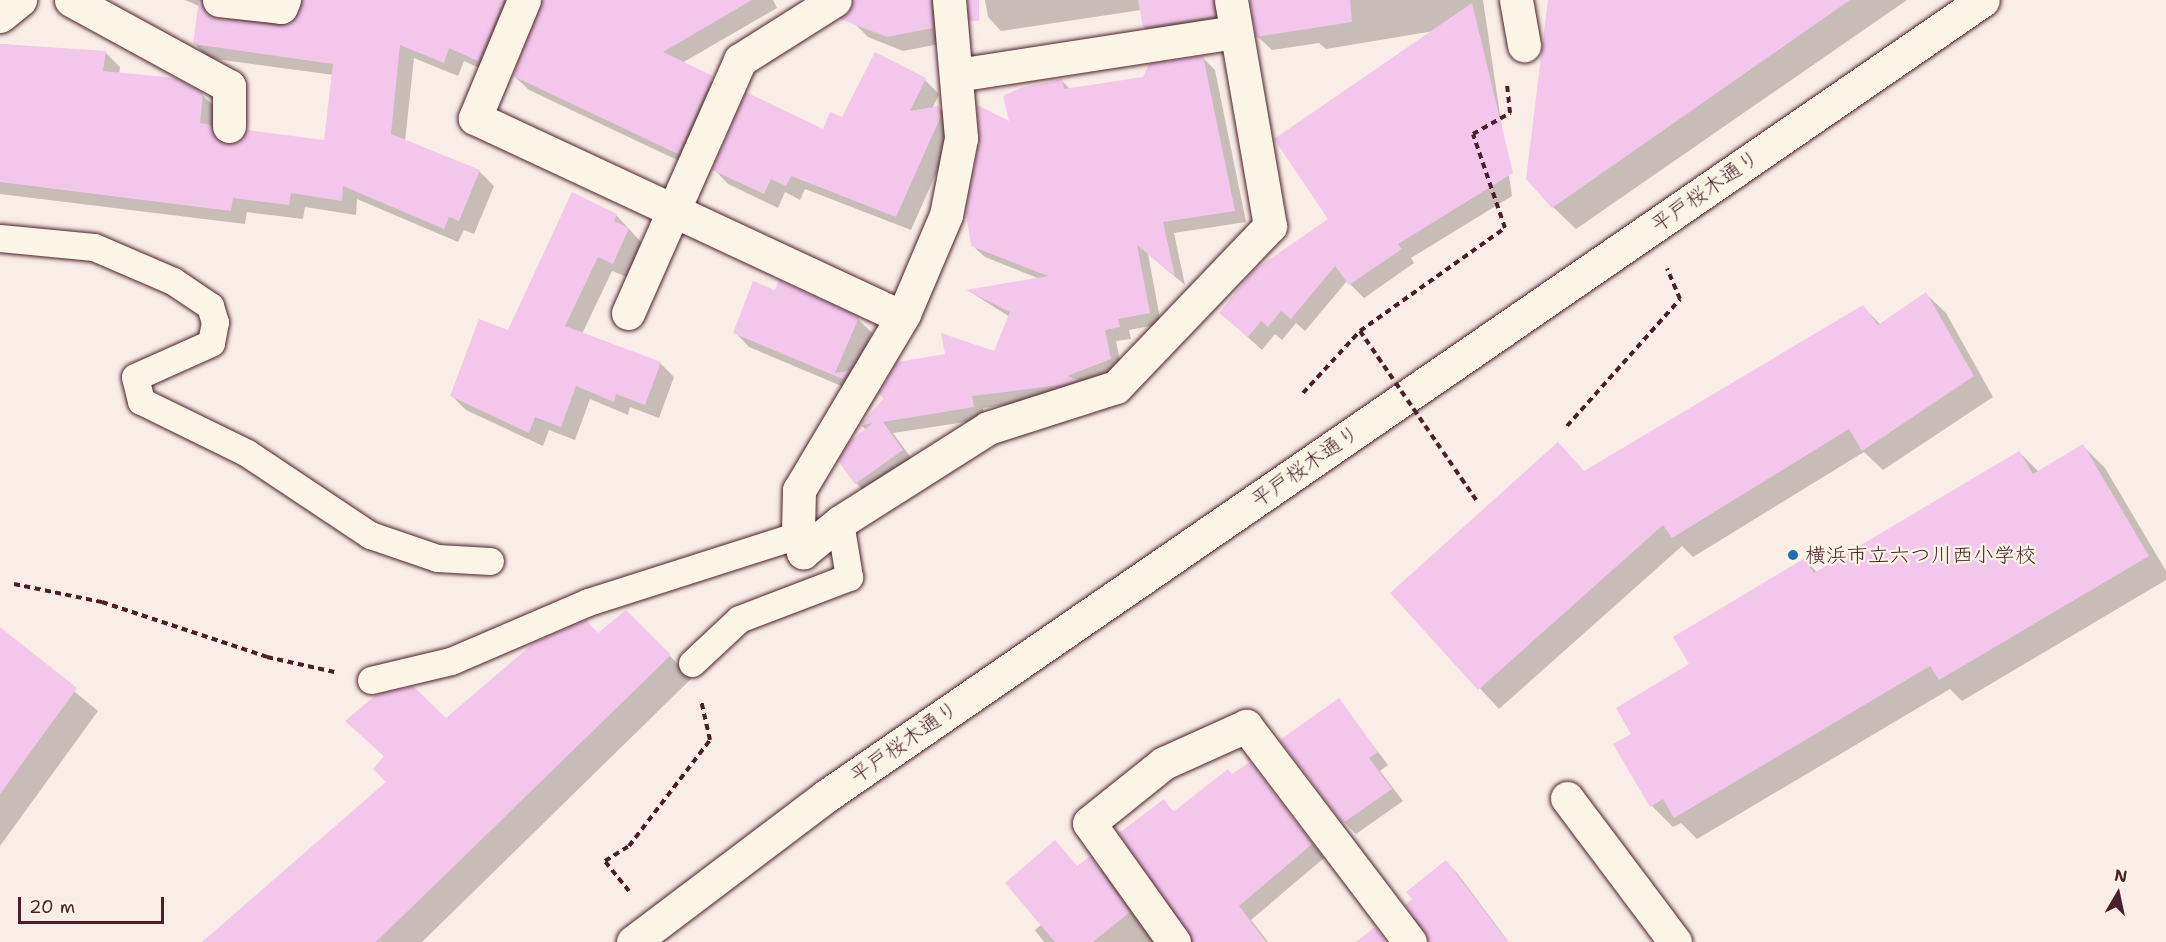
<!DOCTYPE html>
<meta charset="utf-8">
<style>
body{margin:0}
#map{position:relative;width:2166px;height:942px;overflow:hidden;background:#faece6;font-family:"Shantell Sans","Klee One",sans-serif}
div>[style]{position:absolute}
.shadow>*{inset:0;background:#0003}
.building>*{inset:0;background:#f3c7ec;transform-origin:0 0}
.path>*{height:4px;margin-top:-2px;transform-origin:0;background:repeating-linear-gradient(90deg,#4a1f2b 0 6px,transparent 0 10.5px)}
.roads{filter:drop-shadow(0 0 2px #4a1f2b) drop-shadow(0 0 2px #4a1f2b)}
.lane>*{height:27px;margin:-13.5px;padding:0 13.5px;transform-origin:13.5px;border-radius:13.5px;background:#fcf5e5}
.street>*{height:33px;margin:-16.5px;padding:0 16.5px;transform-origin:16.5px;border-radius:16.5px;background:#fcf5e5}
.secondary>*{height:33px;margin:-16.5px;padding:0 16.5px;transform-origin:16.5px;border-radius:16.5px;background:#fcf5e5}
.path-bridge>*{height:4px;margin-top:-2px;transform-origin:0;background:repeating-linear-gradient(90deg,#4a1f2b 0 6px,transparent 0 10.5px)}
.dots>*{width:16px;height:16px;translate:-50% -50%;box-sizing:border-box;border:3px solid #fcf5e5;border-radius:50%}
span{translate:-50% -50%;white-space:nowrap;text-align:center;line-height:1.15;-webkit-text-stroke:4.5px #fcf5e5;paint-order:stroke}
.street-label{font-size:21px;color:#4a1f2b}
.poi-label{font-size:21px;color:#4a1f2b}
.left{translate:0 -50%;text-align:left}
.north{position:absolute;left:2088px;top:864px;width:60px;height:60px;-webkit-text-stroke:4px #fcf5e5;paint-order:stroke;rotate:9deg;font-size:16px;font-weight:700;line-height:24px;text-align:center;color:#4a1f2b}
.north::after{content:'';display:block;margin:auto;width:21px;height:27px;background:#4a1f2b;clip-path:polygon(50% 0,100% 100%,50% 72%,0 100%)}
.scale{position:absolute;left:18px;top:897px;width:146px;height:27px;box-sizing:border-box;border:3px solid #4a1f2b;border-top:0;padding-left:8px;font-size:18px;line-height:21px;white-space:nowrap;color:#4a1f2b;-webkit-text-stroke:4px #fcf5e5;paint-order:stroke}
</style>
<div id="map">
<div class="shadow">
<i style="clip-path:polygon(185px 0,225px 0,217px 4px,216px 18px,292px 24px,304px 0,530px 0,493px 74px,464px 61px,458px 76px,414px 58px,405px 141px,479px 171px,494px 186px,474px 234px,464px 230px,458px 242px,357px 199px,356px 215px,305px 207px,303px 219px,247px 212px,245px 224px,0 194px,0 44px,105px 52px,120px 67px,119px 74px,202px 95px,217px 109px,226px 144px,325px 141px,334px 75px,208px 58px,194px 43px,199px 6px)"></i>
<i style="clip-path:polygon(543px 0,773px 0,777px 8px,682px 63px,726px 91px,692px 167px,529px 90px,514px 76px)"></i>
<i style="clip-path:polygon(862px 0,937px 0,939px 44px,903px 51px,868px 37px,854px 23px)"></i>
<i style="clip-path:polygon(985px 0,1236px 0,1228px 30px,1158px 40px,1144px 27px,1141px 10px,1001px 31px,988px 17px)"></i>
<i style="clip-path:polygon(1250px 0,1483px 0,1512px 196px,1411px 258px,1414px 263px,1364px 298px,1347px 281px,1305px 331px,1296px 323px,1282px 340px,1275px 334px,1262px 350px,1221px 313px,1330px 220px,1434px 31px,1326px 49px,1319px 43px,1272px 50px,1258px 37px)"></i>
<i style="clip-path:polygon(1550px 0,1907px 0,1576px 229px,1553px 207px)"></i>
<i style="clip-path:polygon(1203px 58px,1215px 70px,1246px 222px,1174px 233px,1185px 285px,1148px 254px,1161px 324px,1129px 330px,1131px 339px,1116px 341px,1122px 371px,1075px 396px,983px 408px,985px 419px,893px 433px,914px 462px,868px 495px,856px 483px,866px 430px,861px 425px,885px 399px,880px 394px,946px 356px,995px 353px,1010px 317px,969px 291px,1040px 279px,985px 257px,972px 245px,1011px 124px,1062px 81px,1071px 90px,1144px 78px)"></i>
<i style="clip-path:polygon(925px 80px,939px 94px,932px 109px,939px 108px,953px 122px,954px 133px,911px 230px,805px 189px,800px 200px,785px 192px,778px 208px,728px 184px,714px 169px,824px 131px)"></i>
<i style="clip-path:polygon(616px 215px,642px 243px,627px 277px,612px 271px,582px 334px,660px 363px,674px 377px,659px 418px,630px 407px,628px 415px,590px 399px,575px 440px,549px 430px,543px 446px,466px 410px,452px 396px)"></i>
<i style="clip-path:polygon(1926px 294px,1946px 313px,1993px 397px,1883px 470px,1864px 452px,1693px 557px,1682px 546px,1499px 709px,1392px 593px,1863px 307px,1881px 325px)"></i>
<i style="clip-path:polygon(858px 319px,872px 333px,853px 378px,858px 393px,749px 347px,735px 332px)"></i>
<i style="clip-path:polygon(2083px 446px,2105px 468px,2166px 571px,2166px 580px,1962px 701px,1950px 689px,1697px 839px,1681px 823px,1673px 827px,1652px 806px,1633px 735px,1691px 664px,1805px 560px,1817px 572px,2019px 452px,2039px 472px)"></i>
<i style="clip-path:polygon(626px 612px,692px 678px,422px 942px,204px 942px,388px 782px,385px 757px,347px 721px,445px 720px,599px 635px)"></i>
<i style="clip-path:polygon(0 630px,98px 711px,0 846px)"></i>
<i style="clip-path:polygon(1339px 700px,1388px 765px,1380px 771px,1403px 801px,1356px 834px,1344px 822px)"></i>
<i style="clip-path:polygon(1250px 764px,1324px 858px,1251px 920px,1268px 942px,1192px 942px,1163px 801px,1175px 813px)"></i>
<i style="clip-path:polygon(1055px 842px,1078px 867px,1089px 858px,1102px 871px,1153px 942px,1044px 942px,1035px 930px,1042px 924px)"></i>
<i style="clip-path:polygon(1446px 862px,1457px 873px,1508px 941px,1430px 942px)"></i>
</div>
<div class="building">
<i style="clip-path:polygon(199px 0,216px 18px,279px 26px,291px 23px,302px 0,504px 0,478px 61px,449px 48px,444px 63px,400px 45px,391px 134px,480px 170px,459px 221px,449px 217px,444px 229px,343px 186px,342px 201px,291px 193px,289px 205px,233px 198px,231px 211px,0 182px,0 44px,106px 51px,103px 71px,176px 78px,203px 93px,200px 123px,210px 125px,220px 142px,238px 142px,247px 130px,324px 140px,333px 64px,193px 44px)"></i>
<i style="clip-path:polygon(542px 0,752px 0,663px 52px,713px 76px,678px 154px,513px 76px)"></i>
<i style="clip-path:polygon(854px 0,931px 0,933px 28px,887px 37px,840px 19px)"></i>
<i style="left:968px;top:0;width:11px;height:21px"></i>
<i style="clip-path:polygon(1138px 0,1213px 0,1215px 16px,1143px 27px)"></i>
<i style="clip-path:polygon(1250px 0,1350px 0,1352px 22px,1256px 37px)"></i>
<i style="clip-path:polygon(1548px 0,1850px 0,1552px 208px,1526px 179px)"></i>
<i style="clip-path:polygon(1472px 3px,1513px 173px,1398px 244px,1402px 249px,1349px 285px,1335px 266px,1291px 319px,1281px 311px,1268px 327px,1261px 321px,1248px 337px,1219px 313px,1254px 270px,1328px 219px,1274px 139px)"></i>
<i style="clip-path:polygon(875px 52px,926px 78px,910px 111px,939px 106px,940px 118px,896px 217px,791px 176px,786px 186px,771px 179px,764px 194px,712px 170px,746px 92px,823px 129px,830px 112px,842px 117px)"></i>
<i style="clip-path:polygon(1203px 56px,1235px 211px,1163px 222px,1175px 276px,1137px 245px,1150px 313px,1118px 319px,1120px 327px,1105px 330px,1111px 359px,1067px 376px,1078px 380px,1062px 385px,972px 396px,974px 407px,883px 422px,903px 450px,855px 484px,838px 461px,851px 440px,873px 423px,859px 426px,885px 397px,878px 394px,897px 362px,945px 354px,941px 333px,994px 351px,1010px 312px,966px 290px,1048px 276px,971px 246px,966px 212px,979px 142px,977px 105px,1009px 121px,1003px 96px,1021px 88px,1062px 79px,1064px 89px,1143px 77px,1149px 64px)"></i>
<i style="clip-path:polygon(572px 192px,617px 214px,614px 221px,629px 228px,613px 264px,598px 257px,565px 326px,661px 362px,645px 405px,616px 394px,614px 402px,576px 386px,561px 427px,535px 417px,529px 433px,450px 396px,479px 319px,508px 330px)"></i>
<i style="clip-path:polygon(779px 280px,859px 317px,835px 373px,848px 371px,843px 379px,733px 333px,753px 281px,775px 290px)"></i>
<i style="clip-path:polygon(1926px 292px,1974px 376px,1862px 451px,1849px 429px,1672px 538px,1663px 525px,1478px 690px,1390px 593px,1558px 442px,1584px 471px,1863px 305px,1878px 325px)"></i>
<i style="clip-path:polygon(2083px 444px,2149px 556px,1939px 680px,1930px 666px,1674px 818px,1663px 799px,1650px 807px,1613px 744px,1631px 734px,1616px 708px,1689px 664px,1673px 637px,1805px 558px,1814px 573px,2019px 451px,2033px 474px)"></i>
<i style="clip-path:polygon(626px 610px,671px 655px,376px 942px,202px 942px,386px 782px,373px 769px,384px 756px,345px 721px,376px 695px,413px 686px,446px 718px,535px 642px,586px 620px,598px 633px)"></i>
<i style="clip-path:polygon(0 627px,77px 688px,0 794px)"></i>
<i style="clip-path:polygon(1339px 698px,1378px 752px,1369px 758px,1392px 789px,1343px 823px,1280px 740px)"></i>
<i style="clip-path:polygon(1250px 762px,1312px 844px,1239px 906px,1266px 942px,1192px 942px,1119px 833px,1164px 799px,1173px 812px,1228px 769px,1232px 774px)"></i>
<i style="clip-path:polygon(1055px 840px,1077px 866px,1090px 856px,1130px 912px,1093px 942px,1055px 942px,1005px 883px)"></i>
<i style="clip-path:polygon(1446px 860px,1508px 942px,1428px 942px,1405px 905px,1412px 899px,1406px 892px)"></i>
<i style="clip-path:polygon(1375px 927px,1386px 942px,1356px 942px)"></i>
</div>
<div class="path">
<i style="left:1303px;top:393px;width:84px;rotate:-47.4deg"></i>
<i style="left:1360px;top:331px;width:178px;rotate:-35.4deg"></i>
<i style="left:1505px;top:228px;width:99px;rotate:-108.8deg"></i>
<i style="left:1473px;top:134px;width:43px;rotate:-29.6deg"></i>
<i style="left:1510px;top:113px;width:29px;rotate:-96deg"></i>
<i style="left:1567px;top:426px;width:170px;rotate:-48.3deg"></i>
<i style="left:1680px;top:299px;width:33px;rotate:-113deg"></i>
<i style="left:14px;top:584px;width:90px;rotate:11.6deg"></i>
<i style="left:102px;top:602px;width:174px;rotate:18.4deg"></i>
<i style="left:267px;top:657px;width:69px;rotate:12.6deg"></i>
<i style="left:629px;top:891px;width:38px;rotate:-129deg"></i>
<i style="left:605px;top:861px;width:28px;rotate:-32deg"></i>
<i style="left:629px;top:846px;width:133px;rotate:-52.6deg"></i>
<i style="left:710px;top:740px;width:41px;rotate:-102.7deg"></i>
</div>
<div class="roads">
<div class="lane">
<i style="left:0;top:238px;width:94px;rotate:5.5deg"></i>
<i style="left:94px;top:247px;width:86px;rotate:23.3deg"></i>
<i style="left:173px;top:281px;width:45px;rotate:34deg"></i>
<i style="left:210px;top:306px;width:17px;rotate:73deg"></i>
<i style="left:215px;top:322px;width:21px;rotate:101deg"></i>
<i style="left:211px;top:343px;width:83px;rotate:155.9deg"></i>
<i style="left:135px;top:377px;width:25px;rotate:76deg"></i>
<i style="left:141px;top:401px;width:118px;rotate:26.1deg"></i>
<i style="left:247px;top:453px;width:148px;rotate:33.7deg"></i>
<i style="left:370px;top:535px;width:71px;rotate:18.9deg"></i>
<i style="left:437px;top:558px;width:53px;rotate:3.2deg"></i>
<i style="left:692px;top:663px;width:64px;rotate:-43.1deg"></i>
<i style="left:739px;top:619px;width:118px;rotate:-20.9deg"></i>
<i style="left:849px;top:577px;width:56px;rotate:-99.3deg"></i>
<i style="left:371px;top:680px;width:82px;rotate:-13.4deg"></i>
<i style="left:451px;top:661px;width:149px;rotate:-23.3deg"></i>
<i style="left:588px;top:602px;width:220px;rotate:-17.7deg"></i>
</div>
<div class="street">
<i style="left:71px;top:0;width:180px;rotate:28.6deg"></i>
<i style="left:229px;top:86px;width:40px;rotate:90deg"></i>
<i style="left:219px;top:0;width:62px;rotate:6.4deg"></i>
<i style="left:281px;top:7px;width:8px;rotate:-67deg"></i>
<i style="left:524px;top:0;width:128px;rotate:112.6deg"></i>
<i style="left:475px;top:118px;width:471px;rotate:25deg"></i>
<i style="left:949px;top:0;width:139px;rotate:85deg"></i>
<i style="left:961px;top:138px;width:78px;rotate:101deg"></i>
<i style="left:946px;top:215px;width:108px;rotate:113deg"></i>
<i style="left:904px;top:314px;width:205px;rotate:120.8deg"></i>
<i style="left:799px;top:490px;width:42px;rotate:91.4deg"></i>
<i style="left:798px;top:532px;width:21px;rotate:76deg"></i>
<i style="left:803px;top:552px;width:48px;rotate:-39deg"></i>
<i style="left:840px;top:522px;width:175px;rotate:-32.4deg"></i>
<i style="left:988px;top:428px;width:134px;rotate:-17.8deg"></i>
<i style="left:1116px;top:387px;width:223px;rotate:-46.3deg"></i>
<i style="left:1270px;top:226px;width:229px;rotate:-99.8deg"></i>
<i style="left:1516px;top:0;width:46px;rotate:79.9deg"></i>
<i style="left:0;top:16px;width:26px;rotate:-39deg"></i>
<i style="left:957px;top:75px;width:282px;rotate:-8.8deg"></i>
<i style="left:628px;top:313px;width:277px;rotate:-66.1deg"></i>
<i style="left:740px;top:60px;width:112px;rotate:-32.3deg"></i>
<i style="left:1567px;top:798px;width:180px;rotate:53.1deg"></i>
<i style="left:1174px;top:942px;width:146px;rotate:-125.5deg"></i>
<i style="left:1089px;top:823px;width:96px;rotate:-38.7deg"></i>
<i style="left:1164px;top:763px;width:90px;rotate:-24.3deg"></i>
<i style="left:1246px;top:726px;width:271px;rotate:52.8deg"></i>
</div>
<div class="secondary">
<i style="left:633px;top:942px;width:242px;rotate:-37.1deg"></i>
<i style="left:826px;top:796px;width:1404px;rotate:-34.53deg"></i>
</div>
</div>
<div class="path-bridge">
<i style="left:1360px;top:331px;width:205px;rotate:55.5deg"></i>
</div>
<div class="dots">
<i style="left:1793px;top:555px;background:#1f6fb2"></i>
</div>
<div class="street-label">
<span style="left:1705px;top:191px;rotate:-35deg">平戸桜木通り</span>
<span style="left:1305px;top:466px;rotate:-35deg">平戸桜木通り</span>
<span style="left:904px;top:742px;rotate:-35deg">平戸桜木通り</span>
</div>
<div class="poi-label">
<span class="left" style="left:1805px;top:555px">横浜市立六つ川西小学校</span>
</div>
<div class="north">N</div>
<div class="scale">20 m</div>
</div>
